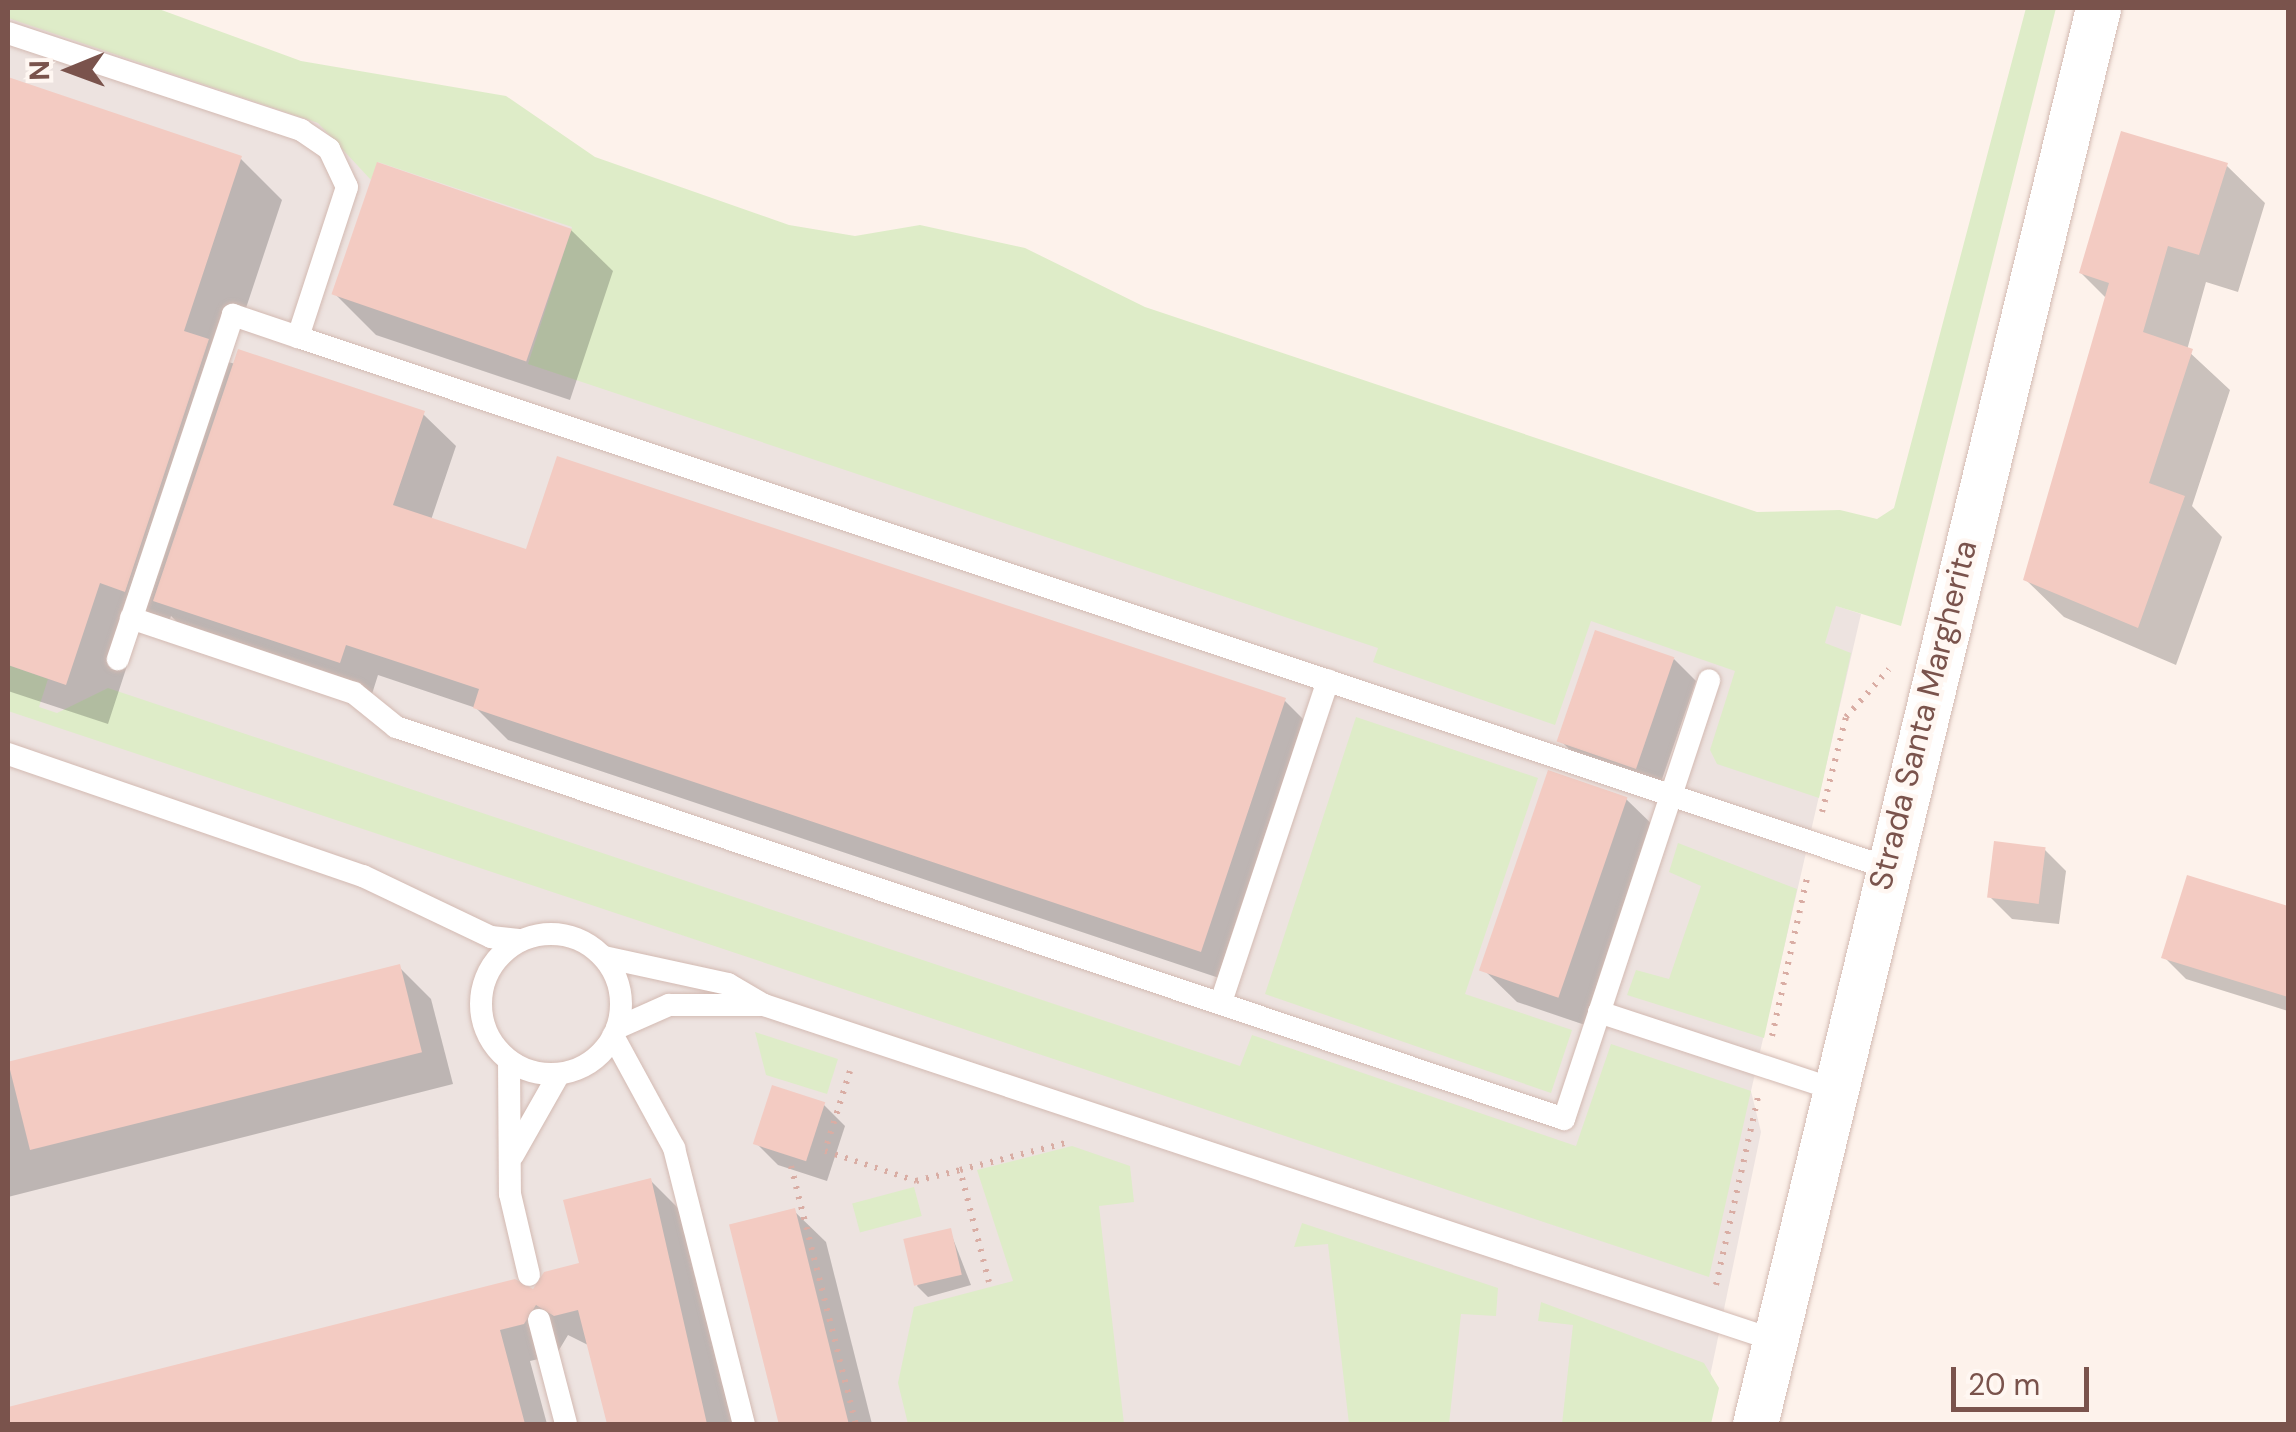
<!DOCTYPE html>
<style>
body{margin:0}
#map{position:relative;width:2296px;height:1432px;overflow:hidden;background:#fdf2eb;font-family:"DM Sans",sans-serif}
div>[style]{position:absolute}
.industrial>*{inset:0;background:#ede3e0}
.green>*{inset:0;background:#deecc8;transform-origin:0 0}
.shadow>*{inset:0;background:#0003}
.building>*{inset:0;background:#f3cbc2;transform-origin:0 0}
.path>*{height:6px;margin-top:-3px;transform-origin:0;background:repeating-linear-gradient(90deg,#d9ada4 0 2.5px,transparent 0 10.5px)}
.roads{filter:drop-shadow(0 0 2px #d3bab2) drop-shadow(0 0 2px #d3bab2)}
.lane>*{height:22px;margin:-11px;padding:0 11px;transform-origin:11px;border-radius:11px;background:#fff}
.lane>.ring{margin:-11px;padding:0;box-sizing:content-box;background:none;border:22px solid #fff;border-radius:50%}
.street>*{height:45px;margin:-22.5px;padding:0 22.5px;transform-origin:22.5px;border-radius:22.5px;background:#fff}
span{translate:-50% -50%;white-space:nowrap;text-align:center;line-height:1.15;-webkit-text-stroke:9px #fff7f2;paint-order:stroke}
.street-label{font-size:32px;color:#7a534c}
.frame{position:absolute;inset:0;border:10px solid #7a534c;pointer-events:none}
.north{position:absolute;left:20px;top:20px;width:100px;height:100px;-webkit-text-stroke:8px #fff7f2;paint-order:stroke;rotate:269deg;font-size:28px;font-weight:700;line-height:40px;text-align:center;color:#7a534c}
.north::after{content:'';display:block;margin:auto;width:35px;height:45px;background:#7a534c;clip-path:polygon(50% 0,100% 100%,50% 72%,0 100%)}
.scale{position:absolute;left:1951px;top:1367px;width:138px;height:45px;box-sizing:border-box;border:5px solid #7a534c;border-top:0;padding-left:12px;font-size:30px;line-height:35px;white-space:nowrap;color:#7a534c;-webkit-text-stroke:8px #fff7f2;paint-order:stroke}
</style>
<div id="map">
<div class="industrial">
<i style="clip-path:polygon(8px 8px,31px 8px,1861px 614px,1751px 1091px,1761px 1132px,1700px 1424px,8px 1424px)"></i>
</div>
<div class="green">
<i style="clip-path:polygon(8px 8px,156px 8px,301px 61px,506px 96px,595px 157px,789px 225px,855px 236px,920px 225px,1025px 248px,1145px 307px,1757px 512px,1840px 510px,1877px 519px,1894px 508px,2026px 8px,2056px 8px,1901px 626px,1836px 606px,1825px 643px,1851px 653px,1819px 798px,1717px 764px,1710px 750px,1735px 671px,1591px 621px,1555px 725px,1373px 662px,1378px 648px,528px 364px,572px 227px,378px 162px,371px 180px,318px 123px,8px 18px)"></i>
<i style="clip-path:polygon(8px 665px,48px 679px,39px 707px,57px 713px,108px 688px,1240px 1066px,1252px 1035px,1576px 1146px,1611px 1044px,1751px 1091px,1709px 1277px,8px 711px)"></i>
<i style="clip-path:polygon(1356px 717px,1538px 778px,1465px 994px,1572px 1030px,1551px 1093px,1265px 994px)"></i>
<i style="clip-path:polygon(1678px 843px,1797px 889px,1764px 1038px,1627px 995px,1636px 970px,1669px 979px,1701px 886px,1669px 872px)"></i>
<i style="clip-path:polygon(755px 1032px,838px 1059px,827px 1094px,766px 1075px)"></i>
<i style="clip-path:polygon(1072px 1146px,1130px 1166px,1134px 1202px,1099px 1206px,1124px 1424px,908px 1424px,898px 1383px,914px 1307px,1013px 1281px,977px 1170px)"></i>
<i style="left:914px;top:1187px;width:30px;height:64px;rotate:75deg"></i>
<i style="clip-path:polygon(1302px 1223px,1498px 1288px,1496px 1316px,1461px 1314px,1449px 1424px,1349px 1424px,1328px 1244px,1294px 1247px)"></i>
<i style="clip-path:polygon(1541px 1302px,1704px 1363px,1719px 1388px,1711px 1424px,1562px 1424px,1573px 1325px,1538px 1321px)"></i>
</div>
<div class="shadow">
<i style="clip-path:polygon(8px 80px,241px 159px,282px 200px,228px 362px,423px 414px,456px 446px,431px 520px,528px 553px,1284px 700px,1317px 733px,1234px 983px,508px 740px,476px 708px,378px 675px,372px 694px,188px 633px,171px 616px,166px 631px,141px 623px,108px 724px,8px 691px)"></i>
<i style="clip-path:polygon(2226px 165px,2265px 203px,2238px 292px,2206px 282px,2187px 350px,2230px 390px,2192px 506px,2222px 537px,2176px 665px,2064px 617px,2025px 579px,2107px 299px,2081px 273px)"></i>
<i style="clip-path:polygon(571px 230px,613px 271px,570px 400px,376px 335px,335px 294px)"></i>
<i style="clip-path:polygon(1674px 659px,1696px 681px,1659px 788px,1583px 763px,1561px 741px)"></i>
<i style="clip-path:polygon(1626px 799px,1659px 831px,1594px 1028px,1517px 1002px,1484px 970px)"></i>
<i style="clip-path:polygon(2044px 849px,2066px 871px,2059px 924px,2012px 919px,1990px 897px)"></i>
<i style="clip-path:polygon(2189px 878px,2288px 909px,2288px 1011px,2186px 979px,2164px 957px)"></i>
<i style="clip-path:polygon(399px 967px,431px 999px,453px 1084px,8px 1197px,8px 1065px)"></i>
<i style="clip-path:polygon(823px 1104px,845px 1126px,827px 1181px,778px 1165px,756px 1143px)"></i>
<i style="clip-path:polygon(650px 1180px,682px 1212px,733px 1424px,610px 1424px,590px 1346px,568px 1335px,556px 1355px,530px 1361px,547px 1424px,8px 1424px,8px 1410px,514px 1282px,534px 1293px,582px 1264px)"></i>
<i style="clip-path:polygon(794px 1211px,826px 1242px,872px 1424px,782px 1424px,732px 1227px)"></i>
<i style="clip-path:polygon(950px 1231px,971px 1285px,928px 1297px,917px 1286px)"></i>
</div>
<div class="building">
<i style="clip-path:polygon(8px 77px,242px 156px,184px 331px,209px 339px,125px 592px,100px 583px,66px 685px,8px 665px)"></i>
<i style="clip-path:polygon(2121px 131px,2228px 163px,2199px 255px,2168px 246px,2143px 332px,2193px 349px,2149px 483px,2185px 496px,2138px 628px,2023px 580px,2109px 283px,2079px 273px)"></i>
<i style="left:377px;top:162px;width:206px;height:140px;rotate:19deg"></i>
<i style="clip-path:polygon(238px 349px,425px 411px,393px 505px,526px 549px,557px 456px,1286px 698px,1201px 952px,473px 708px,479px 689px,413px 667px,346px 645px,340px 663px,153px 601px)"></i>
<i style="left:1595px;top:630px;width:84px;height:118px;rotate:19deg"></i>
<i style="left:1548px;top:770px;width:84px;height:212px;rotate:19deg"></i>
<i style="left:1994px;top:841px;width:52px;height:57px;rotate:7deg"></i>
<i style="clip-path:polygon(2187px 875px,2288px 906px,2288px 997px,2161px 958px)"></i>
<i style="left:400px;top:964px;width:91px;height:404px;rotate:76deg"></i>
<i style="left:772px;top:1085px;width:56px;height:62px;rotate:18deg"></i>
<i style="clip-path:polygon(651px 1178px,707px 1424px,607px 1424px,578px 1310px,554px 1316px,536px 1305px,524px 1324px,500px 1330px,525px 1424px,8px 1424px,8px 1407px,515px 1279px,533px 1289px,544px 1272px,579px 1263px,563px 1200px)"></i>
<i style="left:795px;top:1208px;width:223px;height:68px;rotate:76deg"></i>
<i style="left:951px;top:1228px;width:48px;height:49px;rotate:77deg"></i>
</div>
<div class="path">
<i style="left:1822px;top:812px;width:98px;rotate:-75.8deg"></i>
<i style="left:1846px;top:717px;width:64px;rotate:-48.1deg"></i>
<i style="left:1772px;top:1036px;width:167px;rotate:-77.5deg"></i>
<i style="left:850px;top:1071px;width:84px;rotate:107.4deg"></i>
<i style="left:825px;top:1151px;width:96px;rotate:18.2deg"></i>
<i style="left:916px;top:1181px;width:45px;rotate:-14deg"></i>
<i style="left:791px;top:1166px;width:266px;rotate:75.9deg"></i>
<i style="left:989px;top:1282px;width:116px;rotate:-104.5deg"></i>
<i style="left:960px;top:1170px;width:108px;rotate:-14.4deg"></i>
<i style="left:1716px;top:1285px;width:193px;rotate:-77.4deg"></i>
</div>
<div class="roads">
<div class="lane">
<i style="left:8px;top:33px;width:309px;rotate:18.3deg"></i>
<i style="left:301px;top:130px;width:34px;rotate:34deg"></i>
<i style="left:329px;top:149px;width:42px;rotate:64.7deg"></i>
<i style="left:347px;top:187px;width:158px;rotate:108.1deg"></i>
<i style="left:298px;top:337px;width:69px;rotate:-161.3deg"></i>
<i style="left:233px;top:315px;width:363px;rotate:108.5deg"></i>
<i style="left:298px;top:337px;width:1674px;rotate:18.46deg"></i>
<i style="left:131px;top:618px;width:235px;rotate:18.6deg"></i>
<i style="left:354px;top:693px;width:54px;rotate:39deg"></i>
<i style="left:396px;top:727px;width:1232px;rotate:18.55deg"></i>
<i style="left:1564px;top:1119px;width:462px;rotate:-71.7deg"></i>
<i style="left:8px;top:754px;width:375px;rotate:19deg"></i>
<i style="left:363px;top:876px;width:142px;rotate:25.5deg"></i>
<i style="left:491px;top:937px;width:30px;rotate:6deg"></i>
<i class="ring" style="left:481px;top:934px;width:118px;height:118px"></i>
<i style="left:604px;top:957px;width:127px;rotate:12.3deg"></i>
<i style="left:728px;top:984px;width:42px;rotate:30.3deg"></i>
<i style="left:764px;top:1005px;width:1064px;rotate:18.35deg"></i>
<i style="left:1221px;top:1002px;width:339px;rotate:-71.6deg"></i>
<i style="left:1599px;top:1012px;width:246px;rotate:18.2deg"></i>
<i style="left:617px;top:1028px;width:57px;rotate:-23.9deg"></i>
<i style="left:669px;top:1005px;width:95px"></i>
<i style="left:613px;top:1036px;width:128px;rotate:61.4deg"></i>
<i style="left:674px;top:1148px;width:285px;rotate:75.8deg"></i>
<i style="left:509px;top:1061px;width:133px;rotate:89.6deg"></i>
<i style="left:510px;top:1194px;width:83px;rotate:76.8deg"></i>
<i style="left:513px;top:1155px;width:93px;rotate:-60.4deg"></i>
<i style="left:539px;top:1320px;width:107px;rotate:75.4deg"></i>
</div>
<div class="street">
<i style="left:1755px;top:1424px;width:1457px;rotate:-76.38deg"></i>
</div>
</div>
<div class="street-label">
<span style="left:1923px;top:715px;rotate:-76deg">Strada Santa Margherita</span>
</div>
<div class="frame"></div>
<div class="north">N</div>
<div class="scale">20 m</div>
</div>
